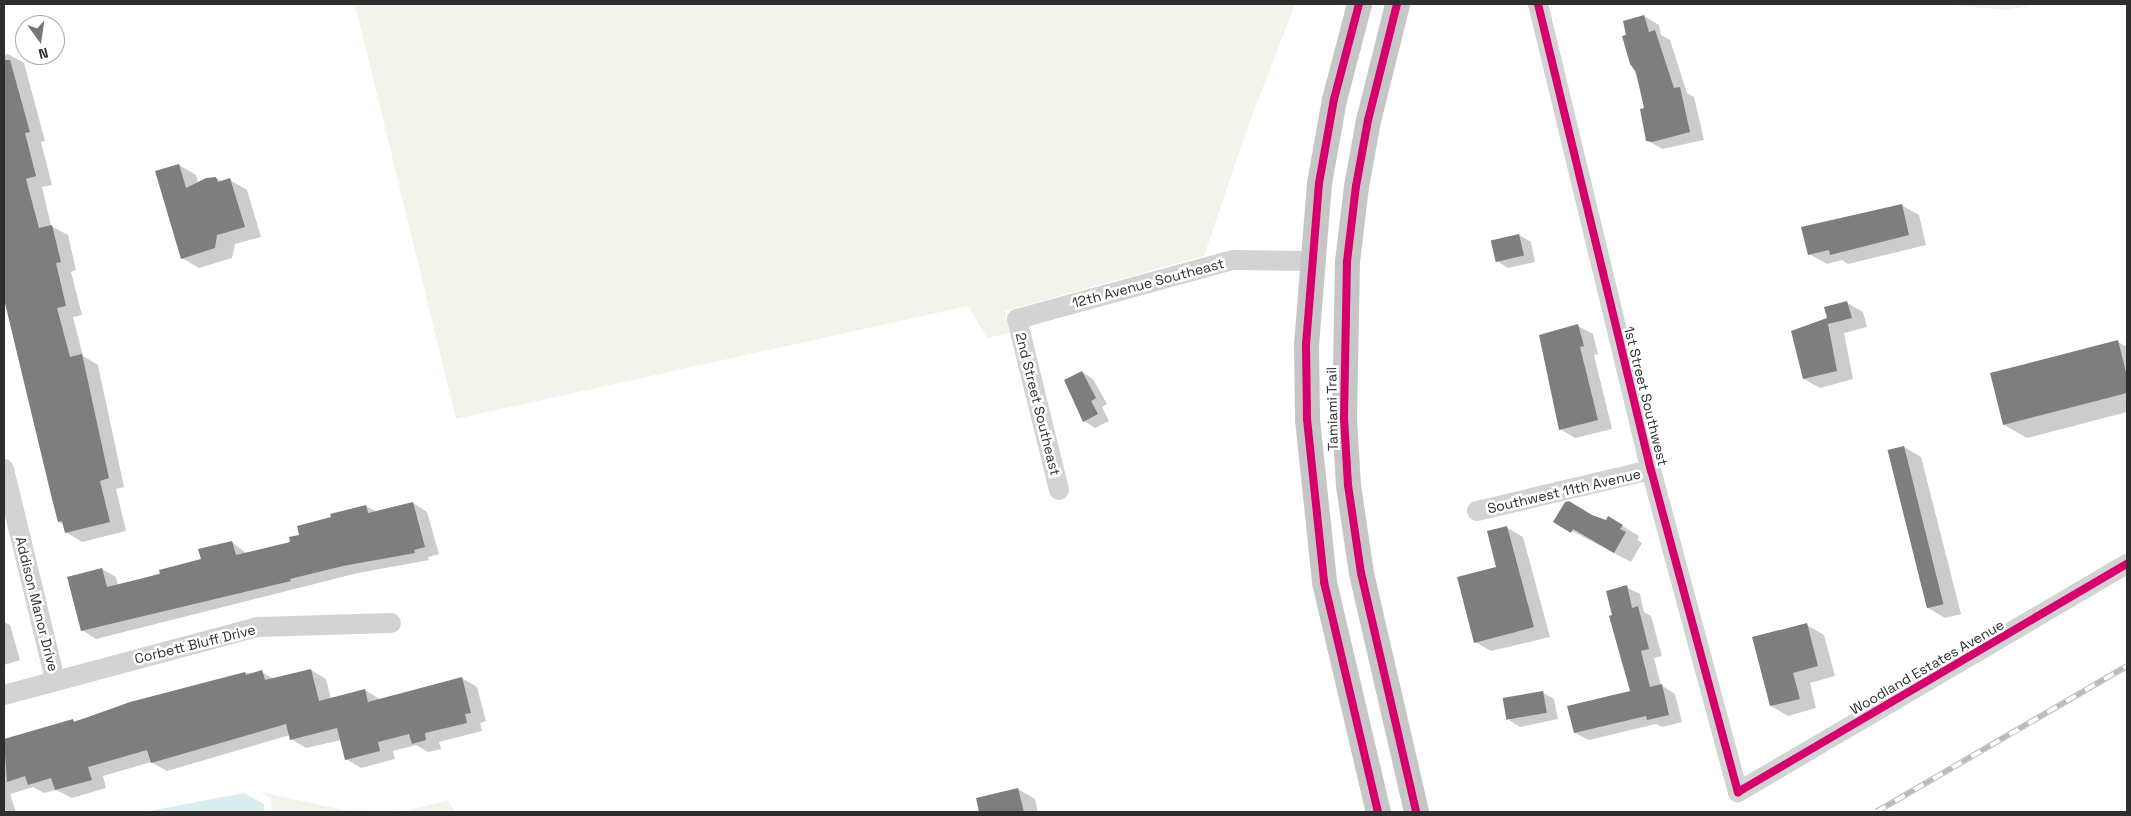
<!DOCTYPE html>
<style>
body{margin:0}
#map{position:relative;width:2131px;height:816px;overflow:hidden;background:#fff;font-family:"Space Grotesk",sans-serif}
div>[style]{position:absolute}
.green>*{inset:0;background:#f2f4ec}
.water>*{inset:0;background:#daedf0}
.shadow>*{inset:0;background:#0003}
.building>*{inset:0;background:#7e7e7e;transform-origin:0 0}
.minor>*{height:20px;margin:-10px;padding:0 10px;transform-origin:10px;border-radius:10px;background:#d3d3d3}
.major>*{height:25px;margin:-12.5px;padding:0 12.5px;transform-origin:12.5px;border-radius:12.5px;background:#c6c6c6}
.rail>*{height:5.5px;margin-top:-2.75px;transform-origin:0;background:repeating-linear-gradient(90deg,#fff 0 11px,#bababa 0 22px);box-sizing:border-box;border-block:1px solid #bababa}
.cycleway>*{height:8px;margin:-4px;padding:0 4px;transform-origin:4px;border-radius:4px;background:#d6006c}
span{translate:-50% -50%;white-space:nowrap;text-align:center;line-height:1.15;-webkit-text-stroke:5px #fff;paint-order:stroke}
.street-label{font-size:14px;color:#2e2e2e}
.frame{position:absolute;inset:0;border:5px solid #2e2e2e;pointer-events:none}
.north{position:absolute;left:15px;top:15px;width:50px;height:50px;box-sizing:border-box;background:#fff;border:1px solid #ababab;border-radius:50%;rotate:166deg;font-size:14px;font-weight:700;line-height:20px;text-align:center;color:#2e2e2e}
.north::after{content:'';display:block;margin:auto;width:18px;height:22px;background:#777;clip-path:polygon(50% 0,100% 100%,50% 72%,0 100%)}
</style>
<div id="map">
<div class="green">
<i style="clip-path:polygon(355px 4px,1295px 4px,1247px 129px,1204px 256px,1005px 311px,1010px 333px,987px 338px,968px 306px,456px 419px)"></i>
<i style="clip-path:polygon(1940px 4px,2038px 4px,2008px 10px)"></i>
<i style="clip-path:polygon(261px 792px,343px 810px,407px 811px,448px 800px,455px 812px,272px 812px,270px 798px)"></i>
</div>
<div class="water">
<i style="clip-path:polygon(244px 793px,264px 804px,264px 812px,144px 812px)"></i>
</div>
<div class="shadow">
<i style="clip-path:polygon(1644px 16px,1659px 25px,1661px 35px,1670px 40px,1687px 93px,1694px 97px,1704px 140px,1662px 149px,1647px 140px,1646px 109px,1624px 36px)"></i>
<i style="clip-path:polygon(8px 54px,24px 63px,45px 141px,41px 142px,52px 185px,42px 187px,51px 226px,68px 235px,76px 270px,71px 272px,82px 315px,73px 317px,83px 356px,98px 365px,124px 487px,116px 489px,126px 531px,82px 542px,66px 532px,64px 525px,59px 522px,4px 294px,4px 55px)"></i>
<i style="clip-path:polygon(179px 165px,196px 175px,198px 183px,216px 178px,223px 182px,230px 180px,247px 190px,261px 237px,235px 244px,232px 258px,199px 268px,182px 258px)"></i>
<i style="clip-path:polygon(1901px 205px,1919px 215px,1926px 245px,1848px 264px,1842px 260px,1827px 264px,1809px 254px)"></i>
<i style="clip-path:polygon(1519px 235px,1531px 242px,1535px 262px,1508px 268px,1497px 261px)"></i>
<i style="clip-path:polygon(1847px 303px,1863px 312px,1867px 327px,1844px 333px,1853px 379px,1820px 388px,1804px 379px,1828px 319px)"></i>
<i style="clip-path:polygon(1578px 326px,1593px 334px,1598px 354px,1594px 355px,1612px 429px,1575px 438px,1560px 429px)"></i>
<i style="clip-path:polygon(2118px 342px,2127px 347px,2127px 412px,2027px 438px,2004px 425px)"></i>
<i style="clip-path:polygon(1082px 372px,1093px 379px,1107px 404px,1102px 407px,1109px 421px,1095px 428px,1084px 421px)"></i>
<i style="clip-path:polygon(1904px 447px,1921px 457px,1961px 614px,1945px 618px,1928px 608px)"></i>
<i style="clip-path:polygon(413px 503px,427px 512px,439px 554px,428px 557px,429px 560px,358px 573px,96px 639px,82px 630px,102px 569px,116px 577px,118px 586px,202px 560px,232px 542px,247px 554px,292px 543px,332px 518px,366px 506px,377px 512px)"></i>
<i style="clip-path:polygon(1592px 516px,1607px 522px,1609px 518px,1639px 536px,1637px 540px,1642px 543px,1631px 562px,1555px 522px)"></i>
<i style="clip-path:polygon(1506px 527px,1523px 537px,1550px 637px,1491px 651px,1475px 642px,1498px 568px)"></i>
<i style="clip-path:polygon(1626px 587px,1640px 594px,1644px 612px,1651px 616px,1662px 656px,1654px 658px,1661px 685px,1675px 694px,1682px 722px,1662px 727px,1656px 724px,1589px 740px,1575px 733px,1631px 692px,1614px 616px)"></i>
<i style="clip-path:polygon(4px 622px,10px 625px,20px 660px,4px 665px)"></i>
<i style="clip-path:polygon(1807px 625px,1824px 635px,1835px 676px,1810px 683px,1816px 708px,1788px 716px,1771px 706px)"></i>
<i style="clip-path:polygon(311px 670px,326px 679px,331px 699px,365px 690px,381px 700px,462px 678px,477px 687px,486px 721px,480px 723px,482px 731px,439px 742px,441px 749px,428px 752px,416px 745px,393px 751px,395px 759px,361px 768px,346px 759px,341px 740px,306px 748px,291px 739px,290px 735px,167px 771px,151px 762px,103px 776px,106px 788px,72px 798px,56px 790px,44px 793px,33px 787px,10px 794px,16px 812px,4px 812px,4px 741px,245px 673px,262px 672px,274px 679px)"></i>
<i style="clip-path:polygon(1542px 692px,1554px 699px,1558px 719px,1520px 727px,1509px 720px)"></i>
<i style="clip-path:polygon(1018px 789px,1035px 799px,1038px 812px,981px 812px,977px 799px)"></i>
</div>
<div class="building">
<i style="clip-path:polygon(1644px 15px,1649px 32px,1655px 30px,1674px 88px,1680px 87px,1690px 132px,1652px 142px,1646px 141px,1640px 109px,1644px 108px,1636px 72px,1630px 64px,1622px 36px,1626px 35px,1623px 21px)"></i>
<i style="clip-path:polygon(4px 60px,10px 60px,30px 132px,25px 133px,36px 176px,26px 179px,39px 228px,52px 225px,61px 262px,56px 263px,66px 306px,57px 308px,70px 357px,82px 354px,109px 478px,100px 481px,110px 522px,65px 533px,62px 521px,58px 522px,52px 499px,4px 299px)"></i>
<i style="clip-path:polygon(179px 164px,186px 188px,206px 178px,216px 177px,218px 182px,230px 178px,245px 227px,217px 235px,215px 248px,181px 259px,155px 171px)"></i>
<i style="clip-path:polygon(1902px 204px,1909px 235px,1830px 255px,1829px 250px,1808px 255px,1801px 227px)"></i>
<i style="left:1519px;top:234px;width:22px;height:29px;rotate:77deg"></i>
<i style="clip-path:polygon(1847px 301px,1852px 318px,1828px 324px,1837px 371px,1803px 379px,1791px 331px,1827px 318px,1824px 307px)"></i>
<i style="clip-path:polygon(1578px 324px,1584px 346px,1580px 347px,1598px 420px,1559px 430px,1539px 335px)"></i>
<i style="clip-path:polygon(2118px 340px,2127px 376px,2127px 393px,2003px 425px,1990px 373px)"></i>
<i style="clip-path:polygon(1082px 371px,1096px 398px,1091px 401px,1098px 414px,1083px 422px,1064px 380px)"></i>
<i style="left:1904px;top:446px;width:163px;height:17px;rotate:76deg"></i>
<i style="clip-path:polygon(1569px 501px,1592px 515px,1606px 520px,1608px 516px,1623px 525px,1620px 529px,1626px 532px,1614px 553px,1573px 529px,1571px 533px,1553px 522px,1565px 502px)"></i>
<i style="clip-path:polygon(413px 502px,425px 547px,414px 550px,415px 553px,343px 566px,290px 579px,291px 581px,81px 631px,67px 577px,102px 568px,107px 587px,160px 574px,159px 570px,201px 559px,198px 549px,232px 541px,236px 555px,290px 542px,289px 537px,299px 535px,297px 526px,331px 517px,330px 514px,366px 505px,368px 513px)"></i>
<i style="clip-path:polygon(1507px 526px,1534px 627px,1474px 643px,1457px 577px,1496px 567px,1487px 531px)"></i>
<i style="clip-path:polygon(1627px 585px,1632px 608px,1638px 606px,1649px 649px,1641px 651px,1650px 687px,1662px 684px,1669px 715px,1647px 720px,1646px 716px,1574px 733px,1567px 706px,1630px 691px,1609px 616px,1612px 615px,1606px 591px)"></i>
<i style="clip-path:polygon(1807px 623px,1818px 666px,1793px 673px,1800px 699px,1770px 706px,1752px 637px)"></i>
<i style="clip-path:polygon(311px 669px,319px 701px,365px 689px,368px 702px,462px 677px,471px 713px,465px 714px,467px 723px,425px 733px,426px 740px,412px 744px,409px 734px,378px 742px,380px 751px,345px 760px,337px 728px,290px 740px,286px 724px,151px 763px,147px 750px,88px 767px,92px 780px,55px 790px,51px 778px,28px 785px,25px 776px,7px 782px,4px 739px,73px 719px,74px 722px,130px 702px,245px 672px,246px 675px,262px 670px,265px 680px)"></i>
<i style="left:1543px;top:691px;width:22px;height:41px;rotate:80deg"></i>
<i style="clip-path:polygon(1018px 788px,1024px 812px,979px 812px,976px 798px)"></i>
</div>
<div class="minor">
<i style="left:1538px;top:4px;width:480px;rotate:76.4deg"></i>
<i style="left:1651px;top:470px;width:334px;rotate:74.9deg"></i>
<i style="left:1738px;top:792px;width:451px;rotate:-30.4deg"></i>
<i style="left:4px;top:469px;width:217px;rotate:76.4deg"></i>
<i style="left:1059px;top:490px;width:176px;rotate:-103.8deg"></i>
<i style="left:1017px;top:319px;width:224px;rotate:-15.3deg"></i>
<i style="left:1233px;top:260px;width:77px;rotate:0.7deg"></i>
<i style="left:1477px;top:511px;width:179px;rotate:-13.3deg"></i>
<i style="left:4px;top:695px;width:263px;rotate:-15deg"></i>
<i style="left:258px;top:627px;width:133px;rotate:-1.7deg"></i>
</div>
<div class="major">
<i style="left:1359px;top:4px;width:98px;rotate:104.7deg"></i>
<i style="left:1334px;top:99px;width:85px;rotate:100.1deg"></i>
<i style="left:1319px;top:183px;width:162px;rotate:94.6deg"></i>
<i style="left:1306px;top:344px;width:75px;rotate:89.2deg"></i>
<i style="left:1307px;top:419px;width:164px;rotate:84deg"></i>
<i style="left:1324px;top:582px;width:236px;rotate:76.8deg"></i>
<i style="left:1397px;top:4px;width:120px;rotate:104deg"></i>
<i style="left:1368px;top:120px;width:67px;rotate:100.3deg"></i>
<i style="left:1356px;top:186px;width:77px;rotate:96.8deg"></i>
<i style="left:1347px;top:262px;width:156px;rotate:91.1deg"></i>
<i style="left:1344px;top:418px;width:67px;rotate:86.6deg"></i>
<i style="left:1348px;top:485px;width:89px;rotate:81.6deg"></i>
<i style="left:1361px;top:573px;width:245px;rotate:77deg"></i>
</div>
<div class="rail">
<i style="left:1876px;top:812px;width:290px;rotate:-30.2deg"></i>
</div>
<div class="cycleway">
<i style="left:1359px;top:4px;width:98px;rotate:104.7deg"></i>
<i style="left:1334px;top:99px;width:85px;rotate:100.1deg"></i>
<i style="left:1319px;top:183px;width:162px;rotate:94.6deg"></i>
<i style="left:1306px;top:344px;width:75px;rotate:89.2deg"></i>
<i style="left:1307px;top:419px;width:164px;rotate:84deg"></i>
<i style="left:1324px;top:582px;width:236px;rotate:76.8deg"></i>
<i style="left:1397px;top:4px;width:120px;rotate:104deg"></i>
<i style="left:1368px;top:120px;width:67px;rotate:100.3deg"></i>
<i style="left:1356px;top:186px;width:77px;rotate:96.8deg"></i>
<i style="left:1347px;top:262px;width:156px;rotate:91.1deg"></i>
<i style="left:1344px;top:418px;width:67px;rotate:86.6deg"></i>
<i style="left:1348px;top:485px;width:89px;rotate:81.6deg"></i>
<i style="left:1361px;top:573px;width:245px;rotate:77deg"></i>
<i style="left:1538px;top:4px;width:480px;rotate:76.4deg"></i>
<i style="left:1651px;top:470px;width:334px;rotate:74.9deg"></i>
<i style="left:1738px;top:792px;width:451px;rotate:-30.4deg"></i>
</div>
<div class="street-label">
<span style="left:1148px;top:283px;rotate:-15deg">12th Avenue Southeast</span>
<span style="left:1646px;top:396px;rotate:76deg">1st Street Southwest</span>
<span style="left:1038px;top:404px;rotate:76deg">2nd Street Southeast</span>
<span style="left:1332px;top:409px;rotate:-91deg">Tamiami Trail</span>
<span style="left:1564px;top:491px;rotate:-13deg">Southwest 11th Avenue</span>
<span style="left:37px;top:604px;rotate:76deg">Addison Manor Drive</span>
<span style="left:195px;top:644px;rotate:-14deg">Corbett Bluff Drive</span>
<span style="left:1927px;top:667px;rotate:-30deg">Woodland Estates Avenue</span>
</div>
<div class="frame"></div>
<div class="north">N</div>
</div>
